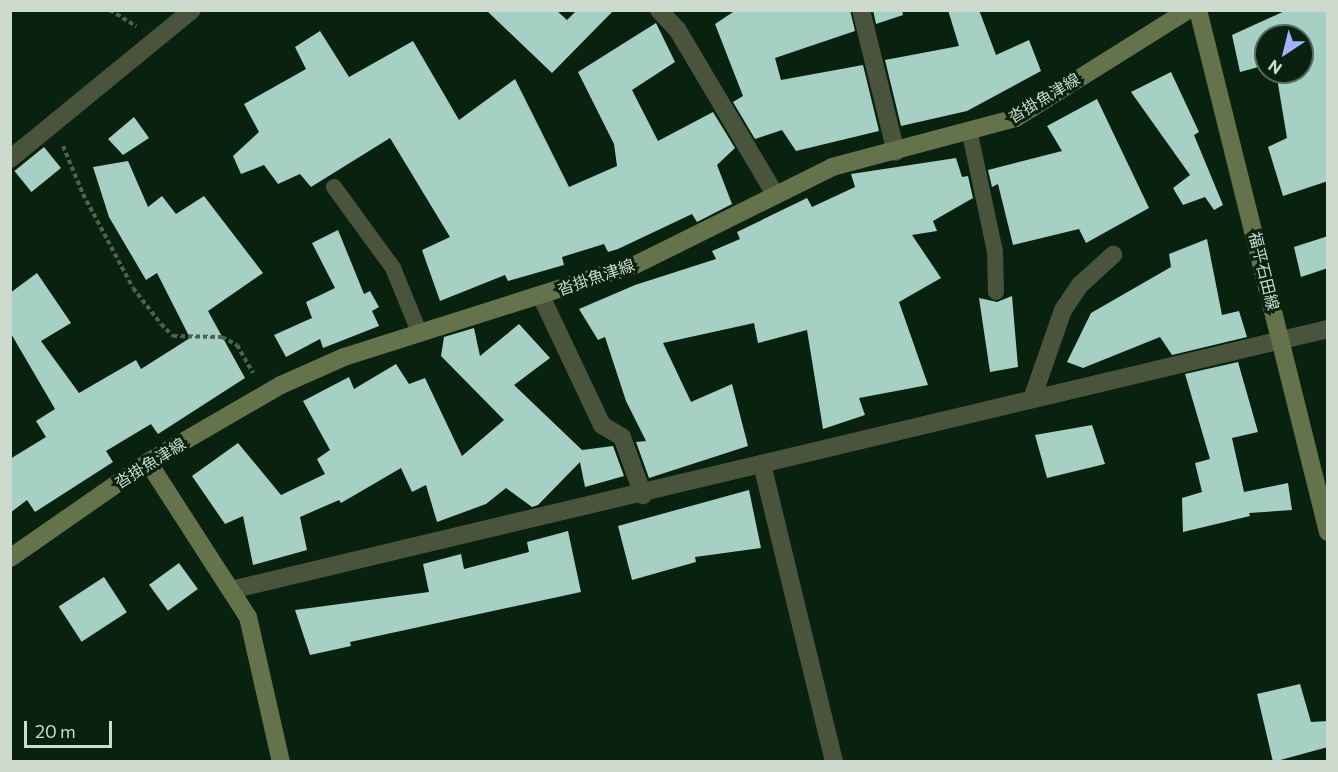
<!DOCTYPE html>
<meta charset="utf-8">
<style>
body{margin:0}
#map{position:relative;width:1338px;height:772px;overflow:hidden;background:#08220f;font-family:Commissioner,"Noto Sans JP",sans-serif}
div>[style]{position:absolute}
.building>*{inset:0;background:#a6d0c4;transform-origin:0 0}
.path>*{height:4px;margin-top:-2px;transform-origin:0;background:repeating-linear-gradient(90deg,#4d6352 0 4.5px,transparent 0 7.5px)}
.lane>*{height:16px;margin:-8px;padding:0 8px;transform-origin:8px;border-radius:8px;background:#4a533b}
.street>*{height:18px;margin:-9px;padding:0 9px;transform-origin:9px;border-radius:9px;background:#4a533b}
.secondary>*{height:18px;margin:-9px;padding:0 9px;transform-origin:9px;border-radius:9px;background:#64734c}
span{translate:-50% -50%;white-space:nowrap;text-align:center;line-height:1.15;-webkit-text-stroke:6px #08220f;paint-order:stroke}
.street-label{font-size:16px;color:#ccdbce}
.frame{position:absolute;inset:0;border:12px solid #ccdbce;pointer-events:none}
.north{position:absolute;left:1254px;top:24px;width:60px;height:60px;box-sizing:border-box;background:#08220f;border:2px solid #566c5b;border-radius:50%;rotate:215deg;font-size:16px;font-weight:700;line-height:24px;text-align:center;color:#ccdbce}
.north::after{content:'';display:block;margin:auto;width:21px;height:27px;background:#a3b2fd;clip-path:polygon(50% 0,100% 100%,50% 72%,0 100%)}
.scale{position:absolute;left:24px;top:721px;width:88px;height:27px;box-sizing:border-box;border:3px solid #ccdbce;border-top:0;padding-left:8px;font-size:18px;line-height:21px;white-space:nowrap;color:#ccdbce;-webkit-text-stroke:4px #08220f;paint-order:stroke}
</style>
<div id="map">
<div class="building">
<i style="clip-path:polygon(486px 10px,556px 10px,567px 20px,577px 10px,614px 10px,552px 73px)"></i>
<i style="clip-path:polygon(736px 10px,850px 10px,855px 31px,775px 58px,781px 80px,863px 65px,879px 131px,796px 151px,782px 130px,755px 139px,733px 102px,743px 96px,715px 24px)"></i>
<i style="clip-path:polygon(873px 10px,902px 10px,903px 15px,876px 24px)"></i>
<i style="clip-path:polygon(948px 10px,979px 10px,996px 55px,1029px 40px,1041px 71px,967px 111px,901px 126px,885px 60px,959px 46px)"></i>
<i style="clip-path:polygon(1287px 10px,1328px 10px,1328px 181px,1283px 196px,1268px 147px,1287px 138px,1276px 72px,1302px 72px,1302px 36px,1266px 36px,1266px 65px,1240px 72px,1232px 35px)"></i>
<i style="clip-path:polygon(656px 23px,675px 62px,632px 90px,658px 141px,713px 112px,735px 148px,717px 165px,732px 204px,697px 222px,692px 214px,618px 249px,608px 252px,604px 244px,562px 257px,564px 265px,508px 281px,505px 275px,440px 301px,422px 250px,450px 237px,390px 138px,311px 187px,300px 174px,278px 184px,264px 165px,241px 174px,233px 156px,259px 132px,244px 104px,306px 69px,295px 47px,320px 31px,349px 77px,413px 41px,459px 120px,515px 79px,569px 187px,617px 166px,614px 144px,578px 72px)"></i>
<i style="clip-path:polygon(1171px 72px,1199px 132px,1194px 135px,1223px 205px,1214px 210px,1205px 197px,1183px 205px,1173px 188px,1190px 175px,1131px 92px)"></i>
<i style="clip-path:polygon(1097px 99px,1149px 208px,1086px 243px,1079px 229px,1013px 245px,998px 184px,992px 187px,988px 170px,1062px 151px,1047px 126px)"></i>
<i style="clip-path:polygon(134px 117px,149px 138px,123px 155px,108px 139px)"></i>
<i style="left:44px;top:147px;width:27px;height:38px;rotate:51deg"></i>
<i style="clip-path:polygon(956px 158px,962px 177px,968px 176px,973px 198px,933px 221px,937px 231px,912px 235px,941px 278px,899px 302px,928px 385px,859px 398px,865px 415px,823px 429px,807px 330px,758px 343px,754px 323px,663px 343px,691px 402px,732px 384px,748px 446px,649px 478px,636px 442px,646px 441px,626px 401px,605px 337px,598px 340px,579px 309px,635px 285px,716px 259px,712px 251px,740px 239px,737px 232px,807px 198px,812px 207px,855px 187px,851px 174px)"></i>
<i style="clip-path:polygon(128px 161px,148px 207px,162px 196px,176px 214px,204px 196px,263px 273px,208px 311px,245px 378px,158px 434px,151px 424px,106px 451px,113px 462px,35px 512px,27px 500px,10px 513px,10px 459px,46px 437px,36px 421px,55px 409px,10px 332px,10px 293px,37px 273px,71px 323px,41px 341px,79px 393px,136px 360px,141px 369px,190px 338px,157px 273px,146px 280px,109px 217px,93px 167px)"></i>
<i style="clip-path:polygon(338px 230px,364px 294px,370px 291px,379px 307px,372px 311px,379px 326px,323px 348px,320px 339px,286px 357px,274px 335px,312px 318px,306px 302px,335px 288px,312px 243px)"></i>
<i style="clip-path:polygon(1328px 236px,1328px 268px,1301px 277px,1294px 247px)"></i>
<i style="clip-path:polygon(1207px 239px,1222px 315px,1239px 311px,1247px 337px,1172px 355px,1160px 337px,1083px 368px,1067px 362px,1091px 313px,1171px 267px,1169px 254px)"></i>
<i style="clip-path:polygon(1012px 296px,1018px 367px,990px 372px,979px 298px,997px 302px)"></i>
<i style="clip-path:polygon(519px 324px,550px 358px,514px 385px,582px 450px,613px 446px,624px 476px,585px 487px,580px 462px,538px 505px,532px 507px,506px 488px,486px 504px,437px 522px,426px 485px,412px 492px,401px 468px,341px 503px,339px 500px,300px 517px,307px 550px,253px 565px,243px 516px,225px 524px,192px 476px,238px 443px,281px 495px,325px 474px,317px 459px,330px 450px,303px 401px,349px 377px,354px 389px,396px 364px,409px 384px,425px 378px,462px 456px,504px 420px,441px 356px,444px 337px,474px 328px,480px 356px)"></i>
<i style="clip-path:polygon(1238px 362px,1258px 432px,1232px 438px,1244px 492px,1288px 483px,1292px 510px,1249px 513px,1250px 516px,1183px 532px,1182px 498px,1202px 492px,1195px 463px,1210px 459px,1185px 374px)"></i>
<i style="clip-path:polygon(1092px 425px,1105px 464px,1047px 478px,1035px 435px)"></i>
<i style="clip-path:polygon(749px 490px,761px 548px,695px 557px,696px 562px,632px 580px,618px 526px)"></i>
<i style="clip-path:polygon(568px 531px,581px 592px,350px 642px,351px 646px,310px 655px,295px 610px,429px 592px,423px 564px,461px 554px,464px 569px,529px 552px,527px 542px)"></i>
<i style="left:179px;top:563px;width:32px;height:37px;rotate:54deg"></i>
<i style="left:104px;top:577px;width:42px;height:54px;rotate:57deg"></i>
<i style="clip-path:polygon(1300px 684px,1311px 722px,1328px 721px,1328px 747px,1273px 762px,1257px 694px)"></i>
</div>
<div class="path">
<i style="left:110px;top:10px;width:31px;rotate:32deg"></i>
<i style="left:63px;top:146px;width:52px;rotate:67.4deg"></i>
<i style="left:83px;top:194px;width:106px;rotate:62deg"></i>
<i style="left:133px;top:288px;width:46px;rotate:52.1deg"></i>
<i style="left:161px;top:324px;width:17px;rotate:45deg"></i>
<i style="left:173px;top:336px;width:49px;rotate:1.2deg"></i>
<i style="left:222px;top:337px;width:17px;rotate:28deg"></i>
<i style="left:237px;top:345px;width:32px;rotate:60deg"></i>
</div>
<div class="lane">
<i style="left:970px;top:134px;width:121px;rotate:78deg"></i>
<i style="left:995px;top:252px;width:40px;rotate:88.6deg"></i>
<i style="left:334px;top:187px;width:100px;rotate:53.9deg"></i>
<i style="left:393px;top:268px;width:71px;rotate:67.8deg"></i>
</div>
<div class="street">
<i style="left:659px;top:10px;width:26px;rotate:47deg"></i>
<i style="left:677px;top:29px;width:192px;rotate:59.3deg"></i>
<i style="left:861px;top:10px;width:146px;rotate:76.2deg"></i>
<i style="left:10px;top:159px;width:235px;rotate:-39.3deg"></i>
<i style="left:541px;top:296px;width:143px;rotate:64.7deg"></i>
<i style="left:602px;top:425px;width:23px;rotate:31deg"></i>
<i style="left:622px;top:437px;width:62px;rotate:70.1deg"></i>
<i style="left:1032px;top:399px;width:94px;rotate:-70.8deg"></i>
<i style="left:1063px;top:310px;width:30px;rotate:-56deg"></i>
<i style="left:1080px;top:285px;width:45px;rotate:-42.3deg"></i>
<i style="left:762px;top:464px;width:307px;rotate:76.4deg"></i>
<i style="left:235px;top:589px;width:1123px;rotate:-13.38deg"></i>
</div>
<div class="secondary">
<i style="left:1198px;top:10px;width:538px;rotate:76.02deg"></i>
<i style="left:148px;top:462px;width:184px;rotate:57.2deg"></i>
<i style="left:248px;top:617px;width:149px;rotate:77.2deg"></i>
<i style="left:10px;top:558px;width:168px;rotate:-34.8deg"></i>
<i style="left:148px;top:462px;width:154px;rotate:-30.1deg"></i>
<i style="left:281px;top:385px;width:69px;rotate:-24deg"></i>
<i style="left:344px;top:357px;width:307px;rotate:-17.6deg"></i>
<i style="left:637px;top:264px;width:218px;rotate:-26.4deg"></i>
<i style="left:832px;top:167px;width:190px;rotate:-14.9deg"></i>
<i style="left:1016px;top:118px;width:203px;rotate:-32.1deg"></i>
</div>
<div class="street-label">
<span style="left:1044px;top:98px;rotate:-31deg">沓掛魚津線</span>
<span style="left:1264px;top:271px;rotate:76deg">福平石田線</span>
<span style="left:596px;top:277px;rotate:-19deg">沓掛魚津線</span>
<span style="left:150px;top:463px;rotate:-32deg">沓掛魚津線</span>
</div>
<div class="frame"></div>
<div class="north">N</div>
<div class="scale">20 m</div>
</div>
